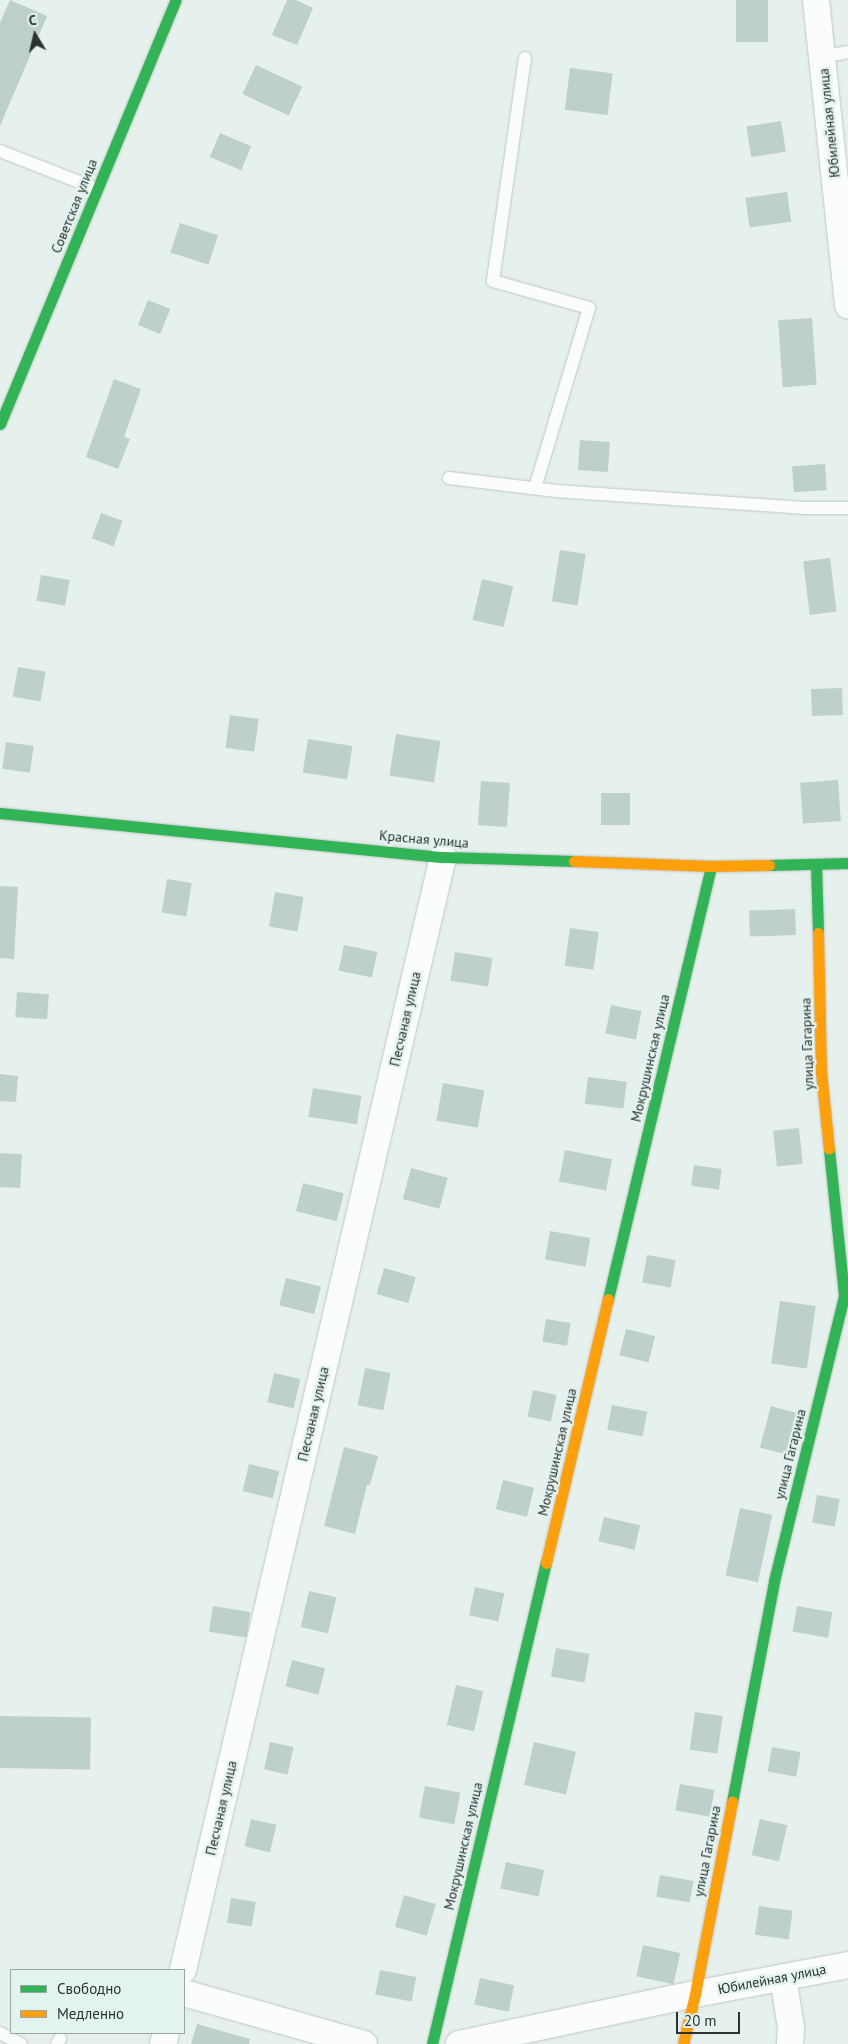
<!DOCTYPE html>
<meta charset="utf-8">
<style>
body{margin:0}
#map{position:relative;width:848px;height:2044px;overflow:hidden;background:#e6f0ed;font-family:"PT Sans",sans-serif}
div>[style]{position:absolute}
.building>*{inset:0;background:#bed0cc;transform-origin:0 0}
.roads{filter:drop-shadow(0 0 1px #c1c8c6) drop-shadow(0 0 1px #c1c8c6)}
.lane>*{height:12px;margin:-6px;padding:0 6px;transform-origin:6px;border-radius:6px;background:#fbfdfc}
.street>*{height:26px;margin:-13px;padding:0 13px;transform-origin:13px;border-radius:13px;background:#fbfdfc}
.fast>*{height:11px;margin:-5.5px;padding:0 5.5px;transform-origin:5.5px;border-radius:5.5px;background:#30b455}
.slow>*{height:11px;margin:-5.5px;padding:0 5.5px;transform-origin:5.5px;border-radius:5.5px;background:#ff9f0a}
span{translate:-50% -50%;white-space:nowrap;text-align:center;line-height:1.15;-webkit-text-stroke:4.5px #e3f3ef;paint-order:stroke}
.street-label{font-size:14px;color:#2b3230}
.legend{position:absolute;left:10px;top:1969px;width:175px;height:65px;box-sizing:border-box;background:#e3f3ef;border:1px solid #99a6a3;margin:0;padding:6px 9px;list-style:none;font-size:15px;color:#2b3230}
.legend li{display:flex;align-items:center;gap:10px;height:25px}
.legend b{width:25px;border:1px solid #99a6a3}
.north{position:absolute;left:10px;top:10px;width:50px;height:50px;-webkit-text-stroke:4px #e3f3ef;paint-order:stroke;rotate:351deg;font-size:14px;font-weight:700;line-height:20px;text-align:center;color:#2b3230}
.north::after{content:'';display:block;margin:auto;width:18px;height:22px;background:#2b3230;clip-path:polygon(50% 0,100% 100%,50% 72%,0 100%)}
.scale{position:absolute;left:676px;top:2012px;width:64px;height:22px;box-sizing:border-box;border:2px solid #2b3230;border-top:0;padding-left:6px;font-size:15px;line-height:18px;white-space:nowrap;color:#2b3230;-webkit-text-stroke:4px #e3f3ef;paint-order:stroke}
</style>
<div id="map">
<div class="building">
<i style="clip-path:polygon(10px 0,47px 16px,0 126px,0 23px)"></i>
<i style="clip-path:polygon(287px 0,296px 0,313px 8px,297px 45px,272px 35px)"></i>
<i style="left:736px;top:0;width:32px;height:42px"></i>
<i style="left:256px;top:65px;width:51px;height:32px;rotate:25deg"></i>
<i style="left:570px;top:68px;width:43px;height:42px;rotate:7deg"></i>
<i style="left:781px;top:121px;width:31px;height:35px;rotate:81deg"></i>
<i style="left:220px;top:133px;width:34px;height:26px;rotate:23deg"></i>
<i style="left:787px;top:192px;width:30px;height:42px;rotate:82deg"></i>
<i style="left:180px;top:223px;width:40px;height:31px;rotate:18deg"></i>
<i style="left:148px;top:300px;width:24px;height:27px;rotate:22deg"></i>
<i style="left:812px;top:318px;width:67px;height:34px;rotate:86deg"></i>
<i style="clip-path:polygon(114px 379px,141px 389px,124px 437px,130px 439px,118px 469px,86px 457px)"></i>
<i style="left:580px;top:440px;width:30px;height:30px;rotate:4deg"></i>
<i style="left:825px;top:464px;width:26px;height:33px;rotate:86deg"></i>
<i style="left:101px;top:513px;width:23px;height:27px;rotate:20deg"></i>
<i style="left:560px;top:550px;width:26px;height:52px;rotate:9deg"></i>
<i style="left:830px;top:558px;width:54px;height:27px;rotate:83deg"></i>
<i style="left:41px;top:575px;width:29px;height:26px;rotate:10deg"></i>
<i style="left:482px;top:579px;width:32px;height:42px;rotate:13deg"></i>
<i style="left:18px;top:667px;width:28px;height:30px;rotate:10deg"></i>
<i style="left:842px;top:688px;width:27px;height:31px;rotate:88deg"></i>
<i style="left:230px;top:715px;width:29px;height:33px;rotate:8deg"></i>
<i style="left:396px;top:734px;width:45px;height:42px;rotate:9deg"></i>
<i style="left:308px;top:739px;width:45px;height:34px;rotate:9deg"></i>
<i style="left:6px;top:742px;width:28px;height:27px;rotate:8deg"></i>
<i style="left:838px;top:780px;width:41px;height:38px;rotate:86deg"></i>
<i style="left:481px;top:781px;width:29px;height:44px;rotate:4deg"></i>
<i style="left:630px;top:793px;width:32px;height:29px;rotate:90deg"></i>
<i style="left:167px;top:879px;width:25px;height:34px;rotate:9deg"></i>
<i style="clip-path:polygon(0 886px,18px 887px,14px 959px,0 958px)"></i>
<i style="left:275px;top:892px;width:29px;height:35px;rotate:10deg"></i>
<i style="left:795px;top:909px;width:26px;height:46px;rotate:88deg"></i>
<i style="left:570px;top:928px;width:29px;height:38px;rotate:8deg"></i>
<i style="left:344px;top:945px;width:34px;height:26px;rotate:12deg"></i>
<i style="left:455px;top:952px;width:38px;height:29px;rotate:9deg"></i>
<i style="left:17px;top:992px;width:32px;height:25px;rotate:4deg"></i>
<i style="left:611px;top:1005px;width:31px;height:29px;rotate:11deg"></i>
<i style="clip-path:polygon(0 1074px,18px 1076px,16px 1102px,0 1101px)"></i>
<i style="left:588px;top:1077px;width:39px;height:27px;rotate:7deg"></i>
<i style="left:443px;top:1083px;width:42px;height:38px;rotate:10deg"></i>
<i style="left:313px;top:1088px;width:49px;height:29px;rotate:9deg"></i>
<i style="left:799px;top:1128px;width:36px;height:26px;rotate:84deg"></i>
<i style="left:565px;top:1150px;width:48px;height:32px;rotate:11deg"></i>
<i style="left:0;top:1153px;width:22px;height:34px;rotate:3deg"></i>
<i style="left:694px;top:1165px;width:28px;height:21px;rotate:8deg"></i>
<i style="left:411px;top:1168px;width:38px;height:32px;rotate:15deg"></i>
<i style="left:303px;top:1183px;width:42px;height:29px;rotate:14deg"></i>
<i style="left:550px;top:1231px;width:41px;height:29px;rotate:10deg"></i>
<i style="left:647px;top:1255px;width:29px;height:28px;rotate:10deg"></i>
<i style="left:384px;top:1268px;width:33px;height:27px;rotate:16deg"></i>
<i style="left:286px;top:1278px;width:36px;height:28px;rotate:14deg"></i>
<i style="left:780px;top:1301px;width:36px;height:63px;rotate:8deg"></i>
<i style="left:546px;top:1319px;width:25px;height:23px;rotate:9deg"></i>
<i style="left:626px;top:1329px;width:30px;height:27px;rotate:14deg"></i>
<i style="left:365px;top:1368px;width:26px;height:38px;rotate:11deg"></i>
<i style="left:274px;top:1373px;width:27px;height:30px;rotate:13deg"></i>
<i style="left:533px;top:1390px;width:24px;height:27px;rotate:12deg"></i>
<i style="left:612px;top:1405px;width:36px;height:25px;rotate:11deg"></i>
<i style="left:771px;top:1406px;width:28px;height:43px;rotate:15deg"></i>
<i style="clip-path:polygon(344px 1447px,378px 1456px,370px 1485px,367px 1485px,355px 1534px,324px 1526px)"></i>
<i style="left:249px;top:1464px;width:31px;height:28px;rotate:13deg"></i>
<i style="left:503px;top:1480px;width:32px;height:30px;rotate:14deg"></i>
<i style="left:817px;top:1495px;width:23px;height:28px;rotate:10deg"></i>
<i style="left:740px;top:1508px;width:33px;height:69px;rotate:12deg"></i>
<i style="left:604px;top:1517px;width:37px;height:25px;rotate:13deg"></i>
<i style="left:475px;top:1587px;width:30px;height:29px;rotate:12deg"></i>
<i style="left:309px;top:1591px;width:28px;height:37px;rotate:13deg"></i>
<i style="left:213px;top:1606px;width:38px;height:26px;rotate:9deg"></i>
<i style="left:797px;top:1606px;width:36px;height:26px;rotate:10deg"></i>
<i style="left:556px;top:1648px;width:34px;height:29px;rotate:10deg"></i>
<i style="left:292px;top:1660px;width:34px;height:27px;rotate:14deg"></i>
<i style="left:456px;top:1685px;width:28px;height:41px;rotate:13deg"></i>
<i style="left:695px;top:1712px;width:28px;height:38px;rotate:8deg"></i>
<i style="left:0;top:1716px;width:91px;height:52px;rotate:1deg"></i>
<i style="left:270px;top:1742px;width:24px;height:28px;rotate:12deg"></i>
<i style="left:534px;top:1742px;width:43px;height:44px;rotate:13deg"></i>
<i style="left:772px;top:1747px;width:29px;height:25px;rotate:10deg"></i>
<i style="left:680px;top:1784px;width:35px;height:27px;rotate:10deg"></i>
<i style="left:425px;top:1786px;width:36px;height:32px;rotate:11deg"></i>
<i style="left:251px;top:1819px;width:26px;height:28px;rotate:13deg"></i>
<i style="left:760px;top:1819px;width:28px;height:37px;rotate:13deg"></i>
<i style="left:506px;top:1862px;width:39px;height:27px;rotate:12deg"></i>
<i style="left:660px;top:1875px;width:34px;height:22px;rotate:10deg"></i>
<i style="left:404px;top:1895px;width:33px;height:33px;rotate:16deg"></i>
<i style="left:231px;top:1898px;width:25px;height:25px;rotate:9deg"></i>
<i style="left:759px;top:1906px;width:34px;height:29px;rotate:8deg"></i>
<i style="left:643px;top:1945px;width:38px;height:32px;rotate:12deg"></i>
<i style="left:380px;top:1970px;width:37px;height:25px;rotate:11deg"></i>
<i style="left:480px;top:1978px;width:35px;height:27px;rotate:12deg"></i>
<i style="clip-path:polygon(197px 2024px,250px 2039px,249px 2044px,191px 2044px)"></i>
</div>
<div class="roads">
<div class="lane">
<i style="left:822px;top:57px;width:26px;rotate:-11deg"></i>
<i style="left:525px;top:58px;width:225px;rotate:98.2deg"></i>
<i style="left:493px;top:281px;width:100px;rotate:15.7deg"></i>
<i style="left:589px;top:308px;width:188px;rotate:106.7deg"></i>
<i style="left:0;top:151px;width:104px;rotate:21.4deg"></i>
<i style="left:449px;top:478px;width:108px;rotate:6.9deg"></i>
<i style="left:556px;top:491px;width:248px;rotate:3.9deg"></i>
<i style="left:803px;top:508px;width:45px"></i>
<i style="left:0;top:2033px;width:24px;rotate:28deg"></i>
<i style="left:57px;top:2044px;width:6px;rotate:-59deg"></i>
</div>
<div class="street">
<i style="left:816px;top:0;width:307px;rotate:84deg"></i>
<i style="left:183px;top:1970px;width:1143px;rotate:-76.85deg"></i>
<i style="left:783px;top:1977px;width:52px;rotate:81.1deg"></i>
<i style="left:791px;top:2028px;width:16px;rotate:94deg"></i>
<i style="left:184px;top:1993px;width:187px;rotate:15.8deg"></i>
<i style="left:163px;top:2044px;width:11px;rotate:-75deg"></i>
<i style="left:459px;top:2044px;width:241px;rotate:-12deg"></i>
<i style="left:695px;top:1994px;width:156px;rotate:-10.7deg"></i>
</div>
<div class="fast">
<i style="left:0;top:424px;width:459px;rotate:-67.5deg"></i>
<i style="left:0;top:813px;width:445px;rotate:5.7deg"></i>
<i style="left:443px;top:857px;width:131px;rotate:1.7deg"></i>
<i style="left:816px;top:864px;width:69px;rotate:88.3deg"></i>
<i style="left:769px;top:865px;width:79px;rotate:-1.5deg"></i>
<i style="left:608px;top:1299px;width:445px;rotate:-76.6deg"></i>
<i style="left:732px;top:1802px;width:225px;rotate:-79.2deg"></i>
<i style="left:774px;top:1581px;width:294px;rotate:-76.2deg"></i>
<i style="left:844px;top:1295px;width:147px;rotate:-95.9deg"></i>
<i style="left:432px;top:2044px;width:494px;rotate:-76.7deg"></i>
</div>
<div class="slow">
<i style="left:574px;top:861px;width:137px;rotate:2.1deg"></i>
<i style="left:711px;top:866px;width:58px;rotate:-1deg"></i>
<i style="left:818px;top:933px;width:139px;rotate:88.8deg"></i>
<i style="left:821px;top:1072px;width:77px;rotate:84.1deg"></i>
<i style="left:546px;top:1563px;width:271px;rotate:-76.8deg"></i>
<i style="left:683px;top:2044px;width:51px;rotate:-76.5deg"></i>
<i style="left:695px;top:1994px;width:196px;rotate:-79.1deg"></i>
</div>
</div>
<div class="street-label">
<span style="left:829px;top:123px;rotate:-96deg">Юбилейная улица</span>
<span style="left:74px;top:206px;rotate:-68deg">Советская улица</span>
<span style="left:424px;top:839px;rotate:5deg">Красная улица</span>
<span style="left:405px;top:1019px;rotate:-77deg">Песчаная улица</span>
<span style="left:807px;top:1044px;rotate:-92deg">улица Гагарина</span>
<span style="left:650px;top:1058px;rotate:-77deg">Мокрушинская улица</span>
<span style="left:313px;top:1414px;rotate:-77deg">Песчаная улица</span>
<span style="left:557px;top:1452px;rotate:-77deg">Мокрушинская улица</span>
<span style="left:790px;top:1454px;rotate:-76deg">улица Гагарина</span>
<span style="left:221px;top:1808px;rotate:-77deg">Песчаная улица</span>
<span style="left:463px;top:1846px;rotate:-77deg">Мокрушинская улица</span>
<span style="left:707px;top:1851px;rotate:-79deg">улица Гагарина</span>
<span style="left:772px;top:1979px;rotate:-11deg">Юбилейная улица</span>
</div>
<ul class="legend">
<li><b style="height:6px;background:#30b455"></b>Свободно</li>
<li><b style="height:6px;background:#ff9f0a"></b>Медленно</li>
</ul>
<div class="north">С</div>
<div class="scale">20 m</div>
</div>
